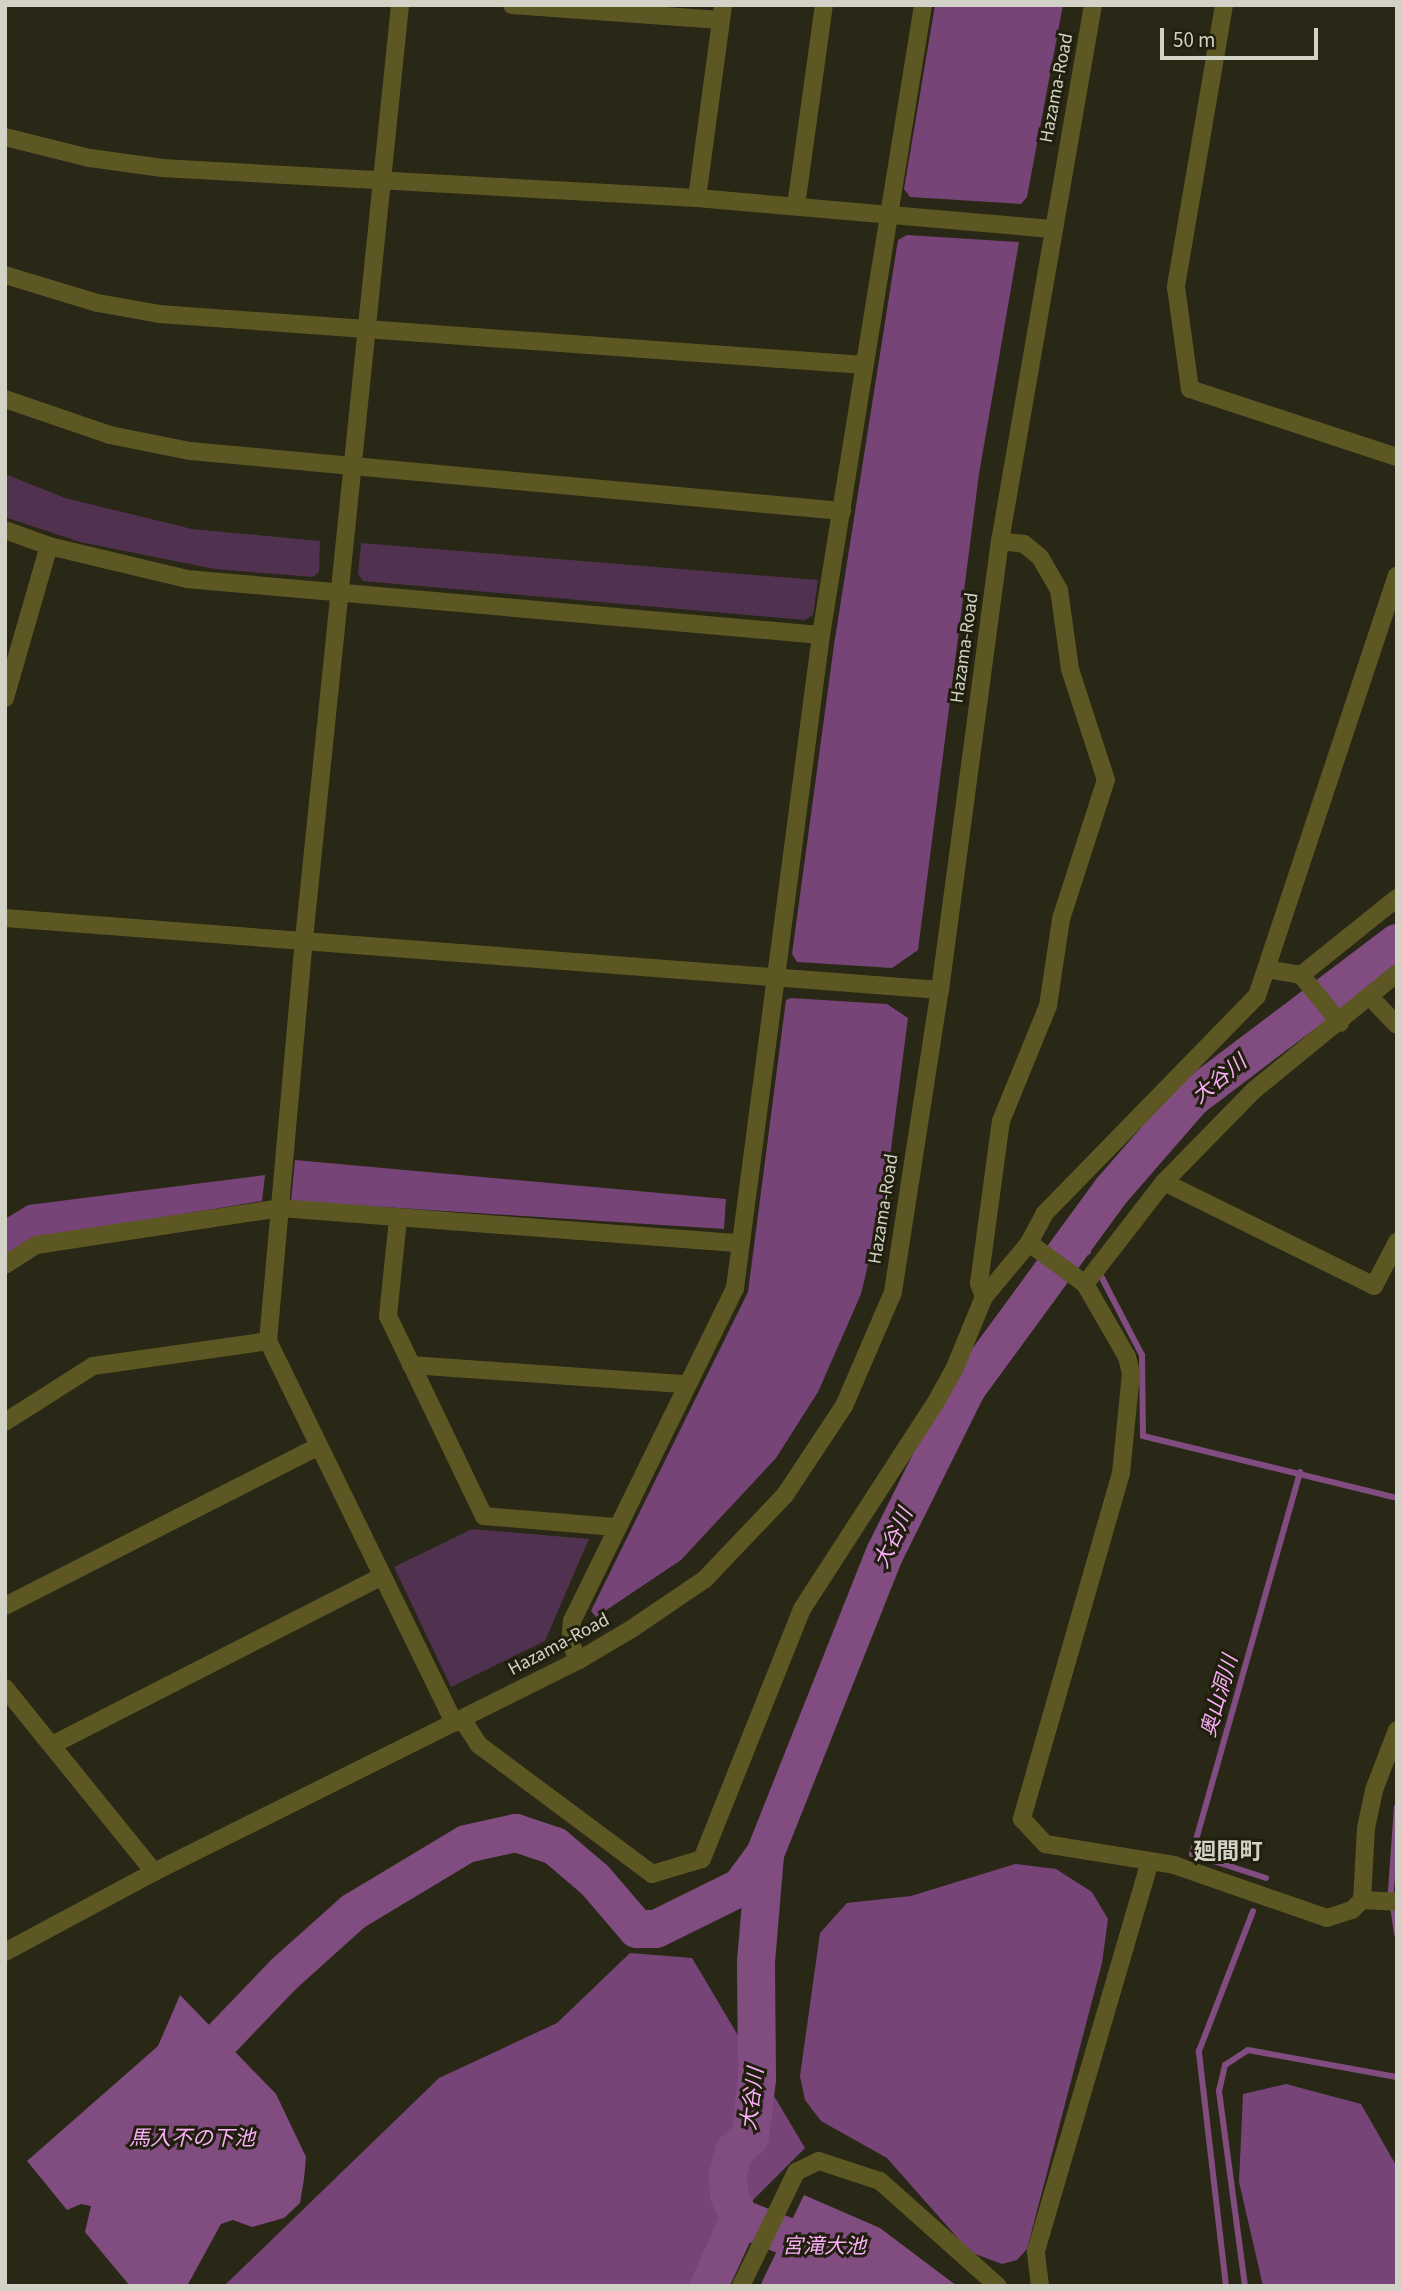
<!DOCTYPE html>
<meta charset="utf-8">
<style>
body{margin:0}
#map{position:relative;width:1402px;height:2291px;overflow:hidden;background:#292715;font-family:"Source Sans 3","Noto Sans JP",sans-serif}
div>[style]{position:absolute}
.green>*{inset:0;background:#503250}
.forest>*{inset:0;background:#747}
.water>*{inset:0;background:#814d81}
.stream>*{height:6px;margin:-3px;padding:0 3px;transform-origin:3px;border-radius:3px;background:#814d81}
.river>*{height:38px;margin:-19px;padding:0 19px;transform-origin:19px;border-radius:19px;background:#814d81}
.minor>*{height:18px;margin:-9px;padding:0 9px;transform-origin:9px;border-radius:9px;background:#5d5723}
.tertiary>*{height:18px;margin:-9px;padding:0 9px;transform-origin:9px;border-radius:9px;background:#5d5723}
span{translate:-50% -50%;white-space:nowrap;text-align:center;line-height:1.15;-webkit-text-stroke:6px #201e0c;paint-order:stroke}
.street-label{font-size:19px;color:#d3d2c6}
.water-label{font-size:21px;color:#fbaffb;font-style:italic}
.quarter-label{font-size:23px;color:#d3d2c6;font-weight:700}
.frame{position:absolute;inset:0;border:7px solid #d3d2c6;pointer-events:none}
.scale{position:absolute;left:1160px;top:28px;width:158px;height:32px;box-sizing:border-box;border:4px solid #d3d2c6;border-top:0;padding-left:9px;font-size:21px;line-height:24px;white-space:nowrap;color:#d3d2c6;-webkit-text-stroke:5px #201e0c;paint-order:stroke}
</style>
<div id="map">
<div class="green">
<i style="clip-path:polygon(5px 474px,65px 498px,192px 529px,320px 541px,319px 572px,313px 577px,215px 569px,80px 542px,5px 517px)"></i>
<i style="clip-path:polygon(361px 543px,818px 580px,813px 615px,805px 620px,363px 581px,358px 574px)"></i>
<i style="clip-path:polygon(472px 1529px,589px 1539px,545px 1641px,451px 1687px,394px 1567px)"></i>
</div>
<div class="forest">
<i style="clip-path:polygon(935px 5px,1063px 5px,1027px 197px,1021px 204px,910px 197px,904px 189px)"></i>
<i style="clip-path:polygon(907px 235px,1019px 242px,979px 474px,918px 950px,892px 968px,797px 962px,792px 954px,834px 645px,898px 240px)"></i>
<i style="clip-path:polygon(791px 998px,887px 1004px,908px 1018px,886px 1188px,861px 1294px,818px 1392px,776px 1458px,681px 1560px,596px 1617px,591px 1611px,748px 1292px,786px 1000px)"></i>
<i style="clip-path:polygon(295px 1160px,726px 1199px,724px 1229px,291px 1201px)"></i>
<i style="clip-path:polygon(265px 1175px,262px 1201px,37px 1238px,5px 1259px,5px 1219px,28px 1205px)"></i>
<i style="clip-path:polygon(1015px 1864px,1056px 1869px,1092px 1892px,1108px 1919px,1102px 1963px,1027px 2249px,1017px 2260px,1002px 2264px,970px 2252px,887px 2158px,821px 2121px,805px 2100px,800px 2076px,820px 1933px,847px 1903px,911px 1896px)"></i>
<i style="clip-path:polygon(630px 1953px,692px 1958px,805px 2148px,731px 2222px,699px 2286px,224px 2286px,439px 2078px,557px 2023px)"></i>
<i style="clip-path:polygon(1286px 2084px,1361px 2104px,1397px 2167px,1397px 2286px,1263px 2286px,1239px 2182px,1243px 2094px)"></i>
</div>
<div class="water">
<i style="clip-path:polygon(180px 1995px,276px 2094px,306px 2157px,304px 2179px,300px 2203px,284px 2218px,252px 2227px,233px 2220px,221px 2224px,187px 2286px,130px 2286px,85px 2232px,91px 2206px,81px 2204px,67px 2210px,27px 2161px,158px 2046px)"></i>
<i style="clip-path:polygon(804px 2195px,880px 2228px,957px 2286px,760px 2286px)"></i>
</div>
<div class="stream">
<i style="left:1079px;top:1235px;width:19px;rotate:62deg"></i>
<i style="left:1101px;top:1276px;width:89px;rotate:62.6deg"></i>
<i style="left:1142px;top:1355px;width:81px;rotate:89.3deg"></i>
<i style="left:1143px;top:1436px;width:261px;rotate:13.7deg"></i>
<i style="left:1397px;top:1807px;width:84px;rotate:94.1deg"></i>
<i style="left:1391px;top:1891px;width:43px;rotate:82.1deg"></i>
<i style="left:1266px;top:1878px;width:78px;rotate:-162deg"></i>
<i style="left:1192px;top:1854px;width:397px;rotate:-74.2deg"></i>
<i style="left:1226px;top:2286px;width:237px;rotate:-96.6deg"></i>
<i style="left:1199px;top:2051px;width:150px;rotate:-68.9deg"></i>
<i style="left:1245px;top:2286px;width:197px;rotate:-97.6deg"></i>
<i style="left:1219px;top:2091px;width:27px;rotate:-77deg"></i>
<i style="left:1225px;top:2065px;width:27px;rotate:-33deg"></i>
<i style="left:1248px;top:2050px;width:151px;rotate:10.3deg"></i>
</div>
<div class="river">
<i style="left:214px;top:2047px;width:101px;rotate:-46.2deg"></i>
<i style="left:284px;top:1974px;width:93px;rotate:-41.9deg"></i>
<i style="left:353px;top:1912px;width:132px;rotate:-31deg"></i>
<i style="left:466px;top:1844px;width:51px;rotate:-12.4deg"></i>
<i style="left:516px;top:1833px;width:41px;rotate:18.4deg"></i>
<i style="left:555px;top:1846px;width:52px;rotate:40.4deg"></i>
<i style="left:595px;top:1880px;width:65px;rotate:49.4deg"></i>
<i style="left:637px;top:1929px;width:19px"></i>
<i style="left:656px;top:1929px;width:95px;rotate:-26.3deg"></i>
<i style="left:741px;top:1887px;width:41px;rotate:-54deg"></i>
<i style="left:740px;top:2218px;width:60px;rotate:21.4deg"></i>
<i style="left:709px;top:2286px;width:75px;rotate:-65.5deg"></i>
<i style="left:740px;top:2218px;width:25px;rotate:-116deg"></i>
<i style="left:729px;top:2195px;width:22px;rotate:-93deg"></i>
<i style="left:728px;top:2173px;width:23px;rotate:-75deg"></i>
<i style="left:734px;top:2151px;width:21px;rotate:-41deg"></i>
<i style="left:750px;top:2137px;width:58px;rotate:-83.1deg"></i>
<i style="left:757px;top:2079px;width:117px;rotate:-90.5deg"></i>
<i style="left:756px;top:1962px;width:108px;rotate:-85.2deg"></i>
<i style="left:765px;top:1854px;width:324px;rotate:-68.3deg"></i>
<i style="left:885px;top:1553px;width:184px;rotate:-63.6deg"></i>
<i style="left:967px;top:1388px;width:245px;rotate:-53.8deg"></i>
<i style="left:1112px;top:1190px;width:122px;rotate:-49deg"></i>
<i style="left:1192px;top:1098px;width:257px;rotate:-37.1deg"></i>
</div>
<div class="minor">
<i style="left:400px;top:5px;width:938px;rotate:95.87deg"></i>
<i style="left:304px;top:938px;width:405px;rotate:95.1deg"></i>
<i style="left:268px;top:1341px;width:425px;rotate:64deg"></i>
<i style="left:512px;top:5px;width:209px;rotate:4.1deg"></i>
<i style="left:1224px;top:5px;width:286px;rotate:99.7deg"></i>
<i style="left:1176px;top:287px;width:103px;rotate:82.2deg"></i>
<i style="left:1190px;top:389px;width:218px;rotate:18.2deg"></i>
<i style="left:5px;top:137px;width:88px;rotate:13.9deg"></i>
<i style="left:90px;top:158px;width:73px;rotate:7.9deg"></i>
<i style="left:162px;top:168px;width:536px;rotate:3.21deg"></i>
<i style="left:697px;top:198px;width:356px;rotate:5deg"></i>
<i style="left:697px;top:198px;width:195px;rotate:-82.3deg"></i>
<i style="left:796px;top:206px;width:203px;rotate:-82.1deg"></i>
<i style="left:5px;top:275px;width:97px;rotate:16.8deg"></i>
<i style="left:98px;top:303px;width:62px;rotate:10.2deg"></i>
<i style="left:159px;top:314px;width:707px;rotate:4.14deg"></i>
<i style="left:5px;top:399px;width:111px;rotate:18.9deg"></i>
<i style="left:110px;top:435px;width:82px;rotate:11.3deg"></i>
<i style="left:190px;top:451px;width:655px;rotate:5.26deg"></i>
<i style="left:5px;top:530px;width:47px;rotate:20deg"></i>
<i style="left:49px;top:546px;width:142px;rotate:13.4deg"></i>
<i style="left:187px;top:579px;width:636px;rotate:5.05deg"></i>
<i style="left:5px;top:698px;width:158px;rotate:-73.9deg"></i>
<i style="left:5px;top:918px;width:938px;rotate:4.4deg"></i>
<i style="left:1267px;top:969px;width:35px;rotate:10deg"></i>
<i style="left:1301px;top:975px;width:62px;rotate:50.9deg"></i>
<i style="left:1301px;top:975px;width:123px;rotate:-38.7deg"></i>
<i style="left:1369px;top:996px;width:40px;rotate:46deg"></i>
<i style="left:1164px;top:1182px;width:234px;rotate:26.3deg"></i>
<i style="left:1374px;top:1286px;width:50px;rotate:-62.4deg"></i>
<i style="left:398px;top:1219px;width:98px;rotate:95.9deg"></i>
<i style="left:388px;top:1316px;width:222px;rotate:64.4deg"></i>
<i style="left:484px;top:1516px;width:131px;rotate:4.8deg"></i>
<i style="left:1029px;top:1243px;width:69px;rotate:36.2deg"></i>
<i style="left:1085px;top:1284px;width:84px;rotate:60.1deg"></i>
<i style="left:1127px;top:1357px;width:16px;rotate:76deg"></i>
<i style="left:1131px;top:1373px;width:100px;rotate:95.7deg"></i>
<i style="left:1121px;top:1473px;width:360px;rotate:106deg"></i>
<i style="left:1022px;top:1819px;width:34px;rotate:47deg"></i>
<i style="left:1045px;top:1844px;width:131px;rotate:9.2deg"></i>
<i style="left:1174px;top:1865px;width:162px;rotate:19.1deg"></i>
<i style="left:1327px;top:1918px;width:26px;rotate:-18deg"></i>
<i style="left:1352px;top:1910px;width:14px;rotate:-45deg"></i>
<i style="left:1362px;top:1900px;width:35px;rotate:3deg"></i>
<i style="left:5px;top:1265px;width:37px;rotate:-33deg"></i>
<i style="left:36px;top:1245px;width:247px;rotate:-8.6deg"></i>
<i style="left:280px;top:1208px;width:460px;rotate:4.4deg"></i>
<i style="left:1085px;top:1284px;width:129px;rotate:-52.2deg"></i>
<i style="left:1164px;top:1182px;width:127px;rotate:-45.6deg"></i>
<i style="left:1253px;top:1091px;width:186px;rotate:-39.3deg"></i>
<i style="left:984px;top:1297px;width:15px;rotate:-110deg"></i>
<i style="left:979px;top:1283px;width:163px;rotate:-82.3deg"></i>
<i style="left:1001px;top:1121px;width:124px;rotate:-67.8deg"></i>
<i style="left:1048px;top:1006px;width:88px;rotate:-81.5deg"></i>
<i style="left:1061px;top:919px;width:146px;rotate:-72.1deg"></i>
<i style="left:1106px;top:780px;width:117px;rotate:-108deg"></i>
<i style="left:1070px;top:669px;width:80px;rotate:-97.9deg"></i>
<i style="left:1059px;top:590px;width:38px;rotate:-120deg"></i>
<i style="left:1040px;top:557px;width:21px;rotate:-141deg"></i>
<i style="left:1024px;top:544px;width:24px;rotate:-173deg"></i>
<i style="left:411px;top:1365px;width:275px;rotate:4deg"></i>
<i style="left:5px;top:1422px;width:104px;rotate:-32.5deg"></i>
<i style="left:93px;top:1366px;width:177px;rotate:-8.1deg"></i>
<i style="left:5px;top:1606px;width:352px;rotate:-27deg"></i>
<i style="left:579px;top:1660px;width:19px;rotate:-118deg"></i>
<i style="left:570px;top:1643px;width:22px;rotate:-85deg"></i>
<i style="left:572px;top:1621px;width:371px;rotate:-63.9deg"></i>
<i style="left:735px;top:1288px;width:659px;rotate:-82.5deg"></i>
<i style="left:821px;top:635px;width:638px;rotate:-80.8deg"></i>
<i style="left:5px;top:1688px;width:237px;rotate:51deg"></i>
<i style="left:462px;top:1719px;width:31px;rotate:57deg"></i>
<i style="left:479px;top:1745px;width:216px;rotate:36.7deg"></i>
<i style="left:652px;top:1874px;width:52px;rotate:-16.7deg"></i>
<i style="left:702px;top:1859px;width:269px;rotate:-68.2deg"></i>
<i style="left:802px;top:1609px;width:247px;rotate:-57.1deg"></i>
<i style="left:936px;top:1402px;width:37px;rotate:-61deg"></i>
<i style="left:954px;top:1370px;width:79px;rotate:-67.7deg"></i>
<i style="left:984px;top:1297px;width:70px;rotate:-50.2deg"></i>
<i style="left:1029px;top:1243px;width:34px;rotate:-62deg"></i>
<i style="left:1045px;top:1213px;width:303px;rotate:-45.7deg"></i>
<i style="left:1257px;top:996px;width:443px;rotate:-71.6deg"></i>
<i style="left:52px;top:1745px;width:369px;rotate:-27.1deg"></i>
<i style="left:1362px;top:1900px;width:72px;rotate:-86.8deg"></i>
<i style="left:1366px;top:1828px;width:39px;rotate:-78deg"></i>
<i style="left:1374px;top:1790px;width:64px;rotate:-69deg"></i>
<i style="left:741px;top:2286px;width:127px;rotate:-64.2deg"></i>
<i style="left:796px;top:2172px;width:25px;rotate:-26deg"></i>
<i style="left:819px;top:2161px;width:64px;rotate:18.2deg"></i>
<i style="left:880px;top:2181px;width:158px;rotate:41.7deg"></i>
<i style="left:1040px;top:2286px;width:35px;rotate:-97deg"></i>
<i style="left:1036px;top:2251px;width:406px;rotate:-73.7deg"></i>
</div>
<div class="tertiary">
<i style="left:5px;top:1952px;width:169px;rotate:-28.2deg"></i>
<i style="left:154px;top:1872px;width:475px;rotate:-26.5deg"></i>
<i style="left:579px;top:1660px;width:59px;rotate:-30.5deg"></i>
<i style="left:630px;top:1630px;width:91px;rotate:-34.2deg"></i>
<i style="left:705px;top:1579px;width:116px;rotate:-46.4deg"></i>
<i style="left:785px;top:1495px;width:107px;rotate:-56.5deg"></i>
<i style="left:844px;top:1406px;width:124px;rotate:-66.7deg"></i>
<i style="left:893px;top:1292px;width:306px;rotate:-81.2deg"></i>
<i style="left:940px;top:990px;width:453px;rotate:-82.4deg"></i>
<i style="left:1000px;top:541px;width:544px;rotate:-80.16deg"></i>
</div>
<div class="street-label">
<span style="left:1057px;top:88px;rotate:-79deg">Hazama-Road</span>
<span style="left:965px;top:648px;rotate:-82deg">Hazama-Road</span>
<span style="left:884px;top:1209px;rotate:-81deg">Hazama-Road</span>
<span style="left:559px;top:1645px;rotate:-28deg">Hazama-Road</span>
</div>
<div class="water-label">
<span style="left:1219px;top:1079px;rotate:-39deg">大谷川</span>
<span style="left:893px;top:1538px;rotate:-65deg">大谷川</span>
<span style="left:1219px;top:1696px;rotate:-74deg">奥山洞川</span>
<span style="left:752px;top:2099px;rotate:-83deg">大谷川</span>
<span style="left:192px;top:2138px">馬入不の下池</span>
<span style="left:824px;top:2246px">宮滝大池</span>
</div>
<div class="quarter-label">
<span style="left:1228px;top:1852px">廻間町</span>
</div>
<div class="frame"></div>
<div class="scale">50 m</div>
</div>
